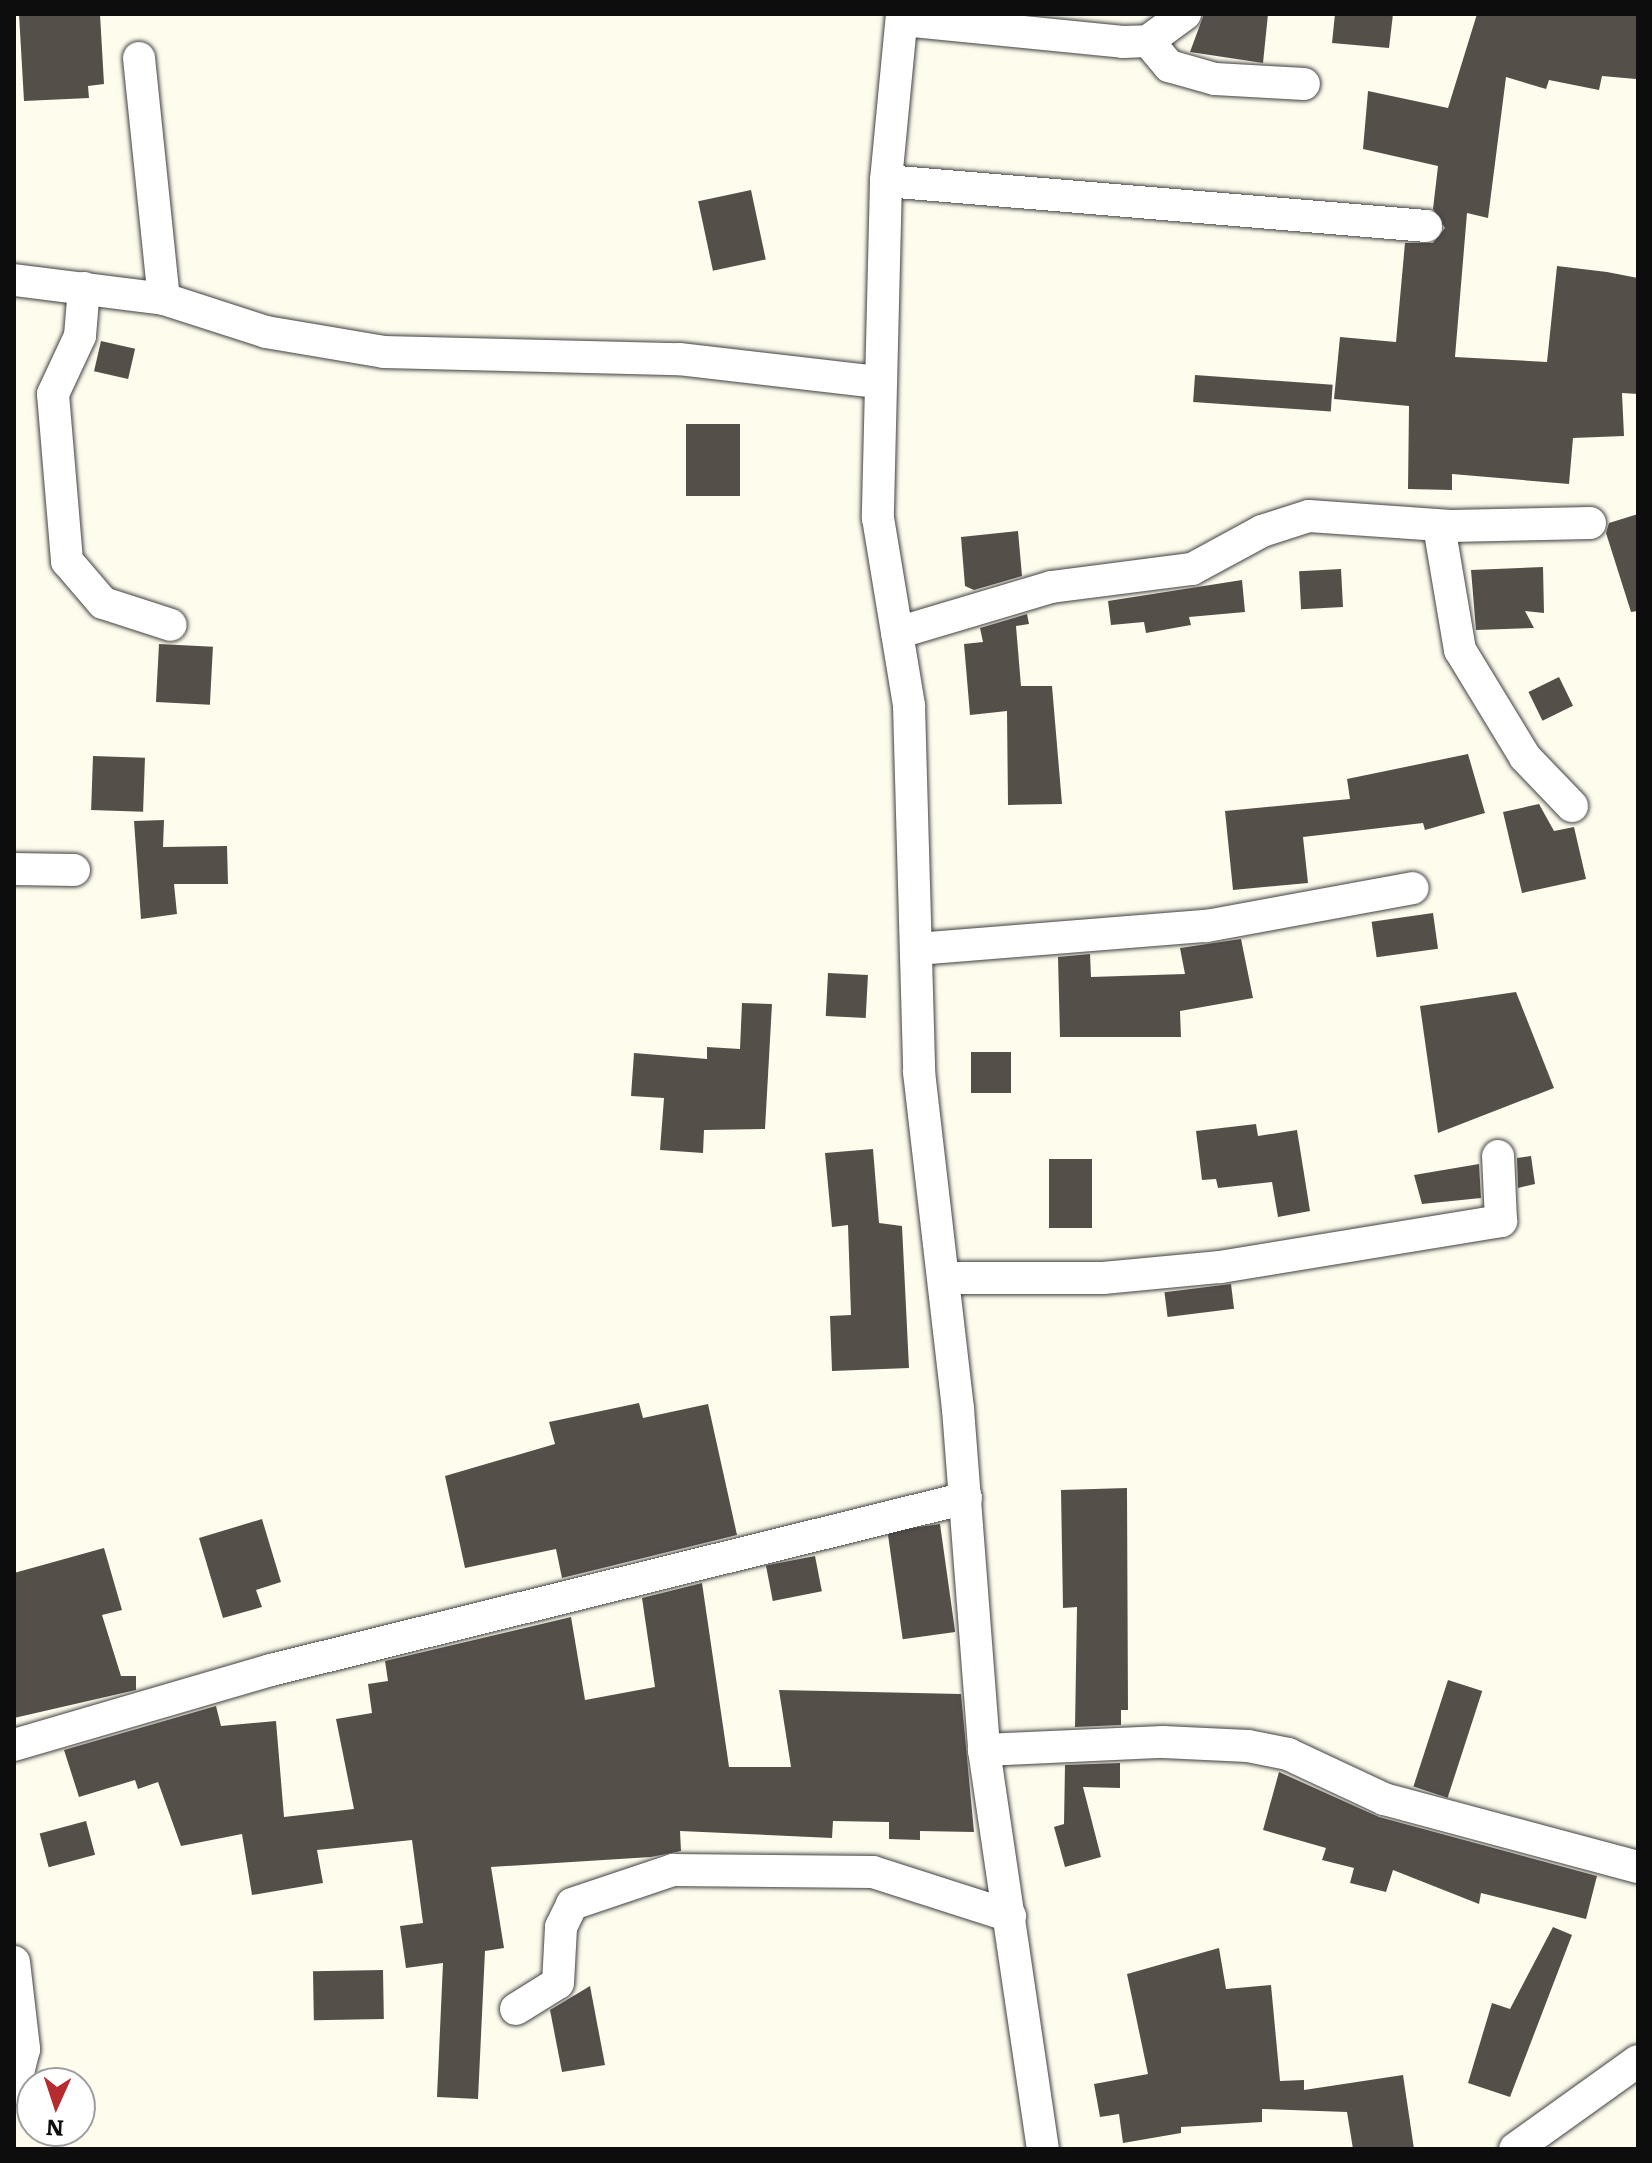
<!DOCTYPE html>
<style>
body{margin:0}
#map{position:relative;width:1652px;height:2163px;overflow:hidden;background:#fefced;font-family:Literata,serif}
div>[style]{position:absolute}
.building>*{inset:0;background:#554f4a;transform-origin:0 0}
.roads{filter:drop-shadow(0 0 2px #404040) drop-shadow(0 0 2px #404040)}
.minor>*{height:32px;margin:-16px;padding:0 16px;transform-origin:16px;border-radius:16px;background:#fff}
span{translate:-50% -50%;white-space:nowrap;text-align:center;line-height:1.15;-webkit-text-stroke:8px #fff;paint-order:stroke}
.frame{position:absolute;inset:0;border:16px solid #0d0d0d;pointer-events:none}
.north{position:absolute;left:16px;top:2067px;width:80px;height:80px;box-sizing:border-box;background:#fff;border:2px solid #9e9e9e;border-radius:50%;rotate:183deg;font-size:22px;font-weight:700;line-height:32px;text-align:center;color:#0d0d0d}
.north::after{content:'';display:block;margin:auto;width:28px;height:36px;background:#b62b2d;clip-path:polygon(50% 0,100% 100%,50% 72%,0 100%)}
</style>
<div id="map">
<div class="building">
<i style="clip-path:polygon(19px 14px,100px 14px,104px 84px,88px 86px,89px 98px,24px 101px)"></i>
<i style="clip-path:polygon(1204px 14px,1268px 14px,1263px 63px,1190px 52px)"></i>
<i style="clip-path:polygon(1335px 14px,1393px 14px,1389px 48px,1332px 43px)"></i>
<i style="clip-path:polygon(1477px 14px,1638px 14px,1638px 58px,1636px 79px,1602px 76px,1599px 90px,1549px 80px,1546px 89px,1506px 77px,1488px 218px,1467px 213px,1455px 357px,1547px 362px,1557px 266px,1607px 272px,1638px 278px,1638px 394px,1622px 393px,1624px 436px,1573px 438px,1569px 484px,1452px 474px,1452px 490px,1408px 489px,1409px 406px,1334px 399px,1340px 337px,1396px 342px,1405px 243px,1433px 243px,1445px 228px,1433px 209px,1438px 166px,1363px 149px,1368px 91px,1448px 108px)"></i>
<i style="left:751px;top:190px;width:71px;height:54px;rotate:78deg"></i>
<i style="left:101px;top:341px;width:35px;height:31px;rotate:13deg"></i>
<i style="left:1195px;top:375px;width:138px;height:27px;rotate:4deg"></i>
<i style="left:686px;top:424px;width:54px;height:72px"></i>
<i style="clip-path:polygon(1638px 514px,1638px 611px,1631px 612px,1606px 533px,1609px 523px)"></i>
<i style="clip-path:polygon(1018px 531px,1022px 576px,974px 590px,965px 586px,961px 537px)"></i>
<i style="clip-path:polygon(1543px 567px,1544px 613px,1525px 611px,1534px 628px,1476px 630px,1471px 570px)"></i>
<i style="left:1341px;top:569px;width:38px;height:42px;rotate:87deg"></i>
<i style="clip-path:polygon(1242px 580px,1245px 612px,1189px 617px,1191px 625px,1146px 633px,1144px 622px,1111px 625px,1108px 601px)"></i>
<i style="clip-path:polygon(1027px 614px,1029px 624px,1016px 626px,1021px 686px,1052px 686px,1062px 804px,1008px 805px,1007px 711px,970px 715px,964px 644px,983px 642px,980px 628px)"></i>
<i style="left:159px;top:644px;width:54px;height:58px;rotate:3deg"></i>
<i style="left:1559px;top:677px;width:32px;height:34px;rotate:64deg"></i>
<i style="clip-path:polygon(1468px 754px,1485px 813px,1425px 830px,1423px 823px,1303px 837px,1308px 883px,1233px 890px,1225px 811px,1350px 799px,1347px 779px)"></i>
<i style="left:93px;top:756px;width:52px;height:54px;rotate:2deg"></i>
<i style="clip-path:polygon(1539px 804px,1554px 831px,1574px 827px,1586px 879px,1522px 893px,1503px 812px)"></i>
<i style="clip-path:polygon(164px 820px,163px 847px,227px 846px,228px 884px,174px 884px,177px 914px,141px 919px,134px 821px)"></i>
<i style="left:1433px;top:913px;width:36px;height:62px;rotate:82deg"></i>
<i style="clip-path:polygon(1241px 939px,1253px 998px,1180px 1011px,1181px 1037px,1060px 1037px,1058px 957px,1090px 954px,1091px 977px,1185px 974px,1180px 948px)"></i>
<i style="left:828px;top:973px;width:40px;height:43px;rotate:3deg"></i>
<i style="clip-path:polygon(1516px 992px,1554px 1088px,1438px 1133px,1420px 1006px)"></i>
<i style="clip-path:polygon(742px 1003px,772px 1004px,765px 1129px,704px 1130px,703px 1153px,660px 1150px,664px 1098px,631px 1096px,634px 1053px,707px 1059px,707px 1047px,740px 1049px)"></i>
<i style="left:971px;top:1052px;width:40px;height:41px"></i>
<i style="clip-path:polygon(1256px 1124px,1258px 1136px,1297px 1130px,1310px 1211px,1278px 1217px,1272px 1182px,1218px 1188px,1216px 1179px,1202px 1180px,1196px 1131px)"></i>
<i style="clip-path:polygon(873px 1149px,879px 1223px,902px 1226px,909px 1368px,832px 1371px,830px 1316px,851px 1315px,848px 1225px,832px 1227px,825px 1153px)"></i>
<i style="clip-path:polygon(1531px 1156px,1535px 1184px,1518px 1188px,1517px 1158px)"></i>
<i style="left:1049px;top:1159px;width:43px;height:69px"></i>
<i style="clip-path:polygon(1479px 1164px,1481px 1198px,1422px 1204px,1414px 1175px)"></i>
<i style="left:1231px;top:1284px;width:25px;height:67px;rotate:83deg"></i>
<i style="clip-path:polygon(639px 1403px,643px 1418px,708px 1404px,737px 1535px,562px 1578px,556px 1549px,465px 1568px,445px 1476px,555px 1444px,549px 1422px)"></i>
<i style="clip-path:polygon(1127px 1488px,1128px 1710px,1121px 1710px,1121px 1725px,1075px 1727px,1077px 1607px,1063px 1608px,1061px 1490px)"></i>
<i style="clip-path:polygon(262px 1519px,281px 1582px,256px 1590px,262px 1607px,223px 1618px,199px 1538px)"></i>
<i style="left:940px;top:1524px;width:109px;height:53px;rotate:82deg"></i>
<i style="clip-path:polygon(104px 1548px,122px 1610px,102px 1615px,121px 1676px,136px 1676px,136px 1690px,14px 1718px,14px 1573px)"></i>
<i style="left:815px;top:1556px;width:36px;height:50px;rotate:79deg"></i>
<i style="clip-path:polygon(702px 1583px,729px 1767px,791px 1767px,779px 1690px,961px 1694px,974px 1832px,920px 1831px,920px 1840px,889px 1839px,889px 1822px,833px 1821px,832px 1838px,680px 1831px,681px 1851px,651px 1857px,491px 1867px,504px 1948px,485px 1951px,478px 2099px,437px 2097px,443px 1963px,406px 1968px,400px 1926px,423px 1923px,412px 1840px,317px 1850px,323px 1883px,252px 1895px,242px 1834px,181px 1846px,158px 1782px,138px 1789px,135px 1780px,79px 1797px,64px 1750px,216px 1706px,221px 1726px,276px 1721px,284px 1817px,354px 1809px,336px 1719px,372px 1713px,368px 1684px,388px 1681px,385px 1661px,571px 1617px,585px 1700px,655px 1687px,642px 1598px)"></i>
<i style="left:1448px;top:1680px;width:36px;height:112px;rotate:18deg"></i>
<i style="clip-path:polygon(1120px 1763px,1120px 1788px,1083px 1787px,1101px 1857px,1065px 1867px,1054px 1827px,1064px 1824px,1065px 1765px)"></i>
<i style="clip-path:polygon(1279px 1772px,1379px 1817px,1597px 1876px,1586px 1919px,1481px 1893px,1479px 1904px,1393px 1870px,1386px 1892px,1350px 1883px,1354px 1868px,1322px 1860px,1326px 1848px,1263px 1830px)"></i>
<i style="left:86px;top:1821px;width:35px;height:48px;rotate:75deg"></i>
<i style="clip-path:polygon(1553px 1927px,1572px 1935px,1510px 2097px,1468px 2083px,1492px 2003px,1510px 2009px)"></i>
<i style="clip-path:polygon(1219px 1948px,1226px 1989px,1271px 1985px,1280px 2081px,1304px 2080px,1304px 2090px,1403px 2075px,1414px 2149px,1353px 2149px,1347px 2112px,1262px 2109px,1262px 2122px,1181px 2127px,1181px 2133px,1123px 2143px,1119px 2114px,1100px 2117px,1094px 2084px,1148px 2074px,1127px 1974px)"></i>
<i style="left:383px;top:1970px;width:49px;height:70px;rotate:89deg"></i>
<i style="clip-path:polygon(590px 1986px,605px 2065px,562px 2072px,550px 2010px)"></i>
</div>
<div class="roads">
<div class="minor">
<i style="left:902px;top:14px;width:168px;rotate:95.5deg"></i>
<i style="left:886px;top:181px;width:337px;rotate:91.4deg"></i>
<i style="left:878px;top:518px;width:191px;rotate:80.6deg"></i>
<i style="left:909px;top:706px;width:366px;rotate:88.4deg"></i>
<i style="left:919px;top:1072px;width:339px;rotate:83.4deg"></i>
<i style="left:958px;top:1409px;width:342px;rotate:85.6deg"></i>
<i style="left:984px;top:1750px;width:403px;rotate:81.6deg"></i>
<i style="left:903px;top:20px;width:221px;rotate:5.7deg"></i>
<i style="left:1123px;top:42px;width:25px;rotate:-2deg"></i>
<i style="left:1148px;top:41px;width:46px;rotate:-36.1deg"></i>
<i style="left:1148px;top:41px;width:33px;rotate:50deg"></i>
<i style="left:1169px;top:66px;width:48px;rotate:15.8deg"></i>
<i style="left:1215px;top:79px;width:89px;rotate:3.2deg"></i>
<i style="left:139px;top:58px;width:242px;rotate:84.1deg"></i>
<i style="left:886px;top:181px;width:542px;rotate:4.76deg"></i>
<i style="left:14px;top:280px;width:151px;rotate:7.2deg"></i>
<i style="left:164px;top:299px;width:107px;rotate:17.9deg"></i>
<i style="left:266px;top:332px;width:120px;rotate:9.6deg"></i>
<i style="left:384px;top:352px;width:295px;rotate:1.4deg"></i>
<i style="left:679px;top:359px;width:200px;rotate:6.6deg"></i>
<i style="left:84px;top:288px;width:48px;rotate:94.8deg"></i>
<i style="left:80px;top:336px;width:64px;rotate:115deg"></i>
<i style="left:53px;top:394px;width:168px;rotate:85.2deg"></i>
<i style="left:67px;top:561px;width:55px;rotate:49.4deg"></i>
<i style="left:103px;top:603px;width:71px;rotate:17.9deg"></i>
<i style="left:1439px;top:526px;width:126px;rotate:80.4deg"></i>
<i style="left:1460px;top:650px;width:125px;rotate:58.7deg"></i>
<i style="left:1525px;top:757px;width:68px;rotate:46.2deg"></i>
<i style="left:897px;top:633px;width:161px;rotate:-16.6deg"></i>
<i style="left:1051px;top:587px;width:142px;rotate:-7.3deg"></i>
<i style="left:1192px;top:569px;width:80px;rotate:-28.5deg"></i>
<i style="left:1262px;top:531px;width:49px;rotate:-17.7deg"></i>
<i style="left:1309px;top:516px;width:142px;rotate:4deg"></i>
<i style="left:1451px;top:526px;width:139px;rotate:-1.2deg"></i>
<i style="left:14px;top:869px;width:60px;rotate:1deg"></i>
<i style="left:917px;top:949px;width:290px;rotate:-4.6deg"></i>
<i style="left:1206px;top:926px;width:210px;rotate:-10.4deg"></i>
<i style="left:944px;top:1278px;width:159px"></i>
<i style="left:1103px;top:1278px;width:118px;rotate:-5.4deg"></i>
<i style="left:1220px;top:1267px;width:285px;rotate:-9.3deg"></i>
<i style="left:1501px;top:1221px;width:65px;rotate:-92.6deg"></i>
<i style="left:14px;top:1745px;width:268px;rotate:-16.3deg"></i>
<i style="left:271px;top:1670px;width:716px;rotate:-13.9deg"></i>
<i style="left:984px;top:1750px;width:179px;rotate:-2.6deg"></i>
<i style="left:1163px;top:1742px;width:85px;rotate:2.7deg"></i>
<i style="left:1248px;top:1746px;width:41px;rotate:11.3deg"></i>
<i style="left:1288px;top:1754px;width:106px;rotate:25.1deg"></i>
<i style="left:1384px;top:1799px;width:263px;rotate:15deg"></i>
<i style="left:14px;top:1962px;width:88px;rotate:83.4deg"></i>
<i style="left:24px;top:2049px;width:41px;rotate:104deg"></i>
<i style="left:516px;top:2009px;width:49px;rotate:-31.8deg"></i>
<i style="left:558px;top:1983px;width:56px;rotate:-86.9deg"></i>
<i style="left:561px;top:1927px;width:25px;rotate:-64deg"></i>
<i style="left:572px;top:1904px;width:107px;rotate:-18.6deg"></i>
<i style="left:673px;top:1870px;width:200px;rotate:0.6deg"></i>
<i style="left:873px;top:1872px;width:144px;rotate:17.8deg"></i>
<i style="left:1515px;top:2149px;width:151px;rotate:-35.6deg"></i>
</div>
</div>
<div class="frame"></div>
<div class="north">N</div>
</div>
